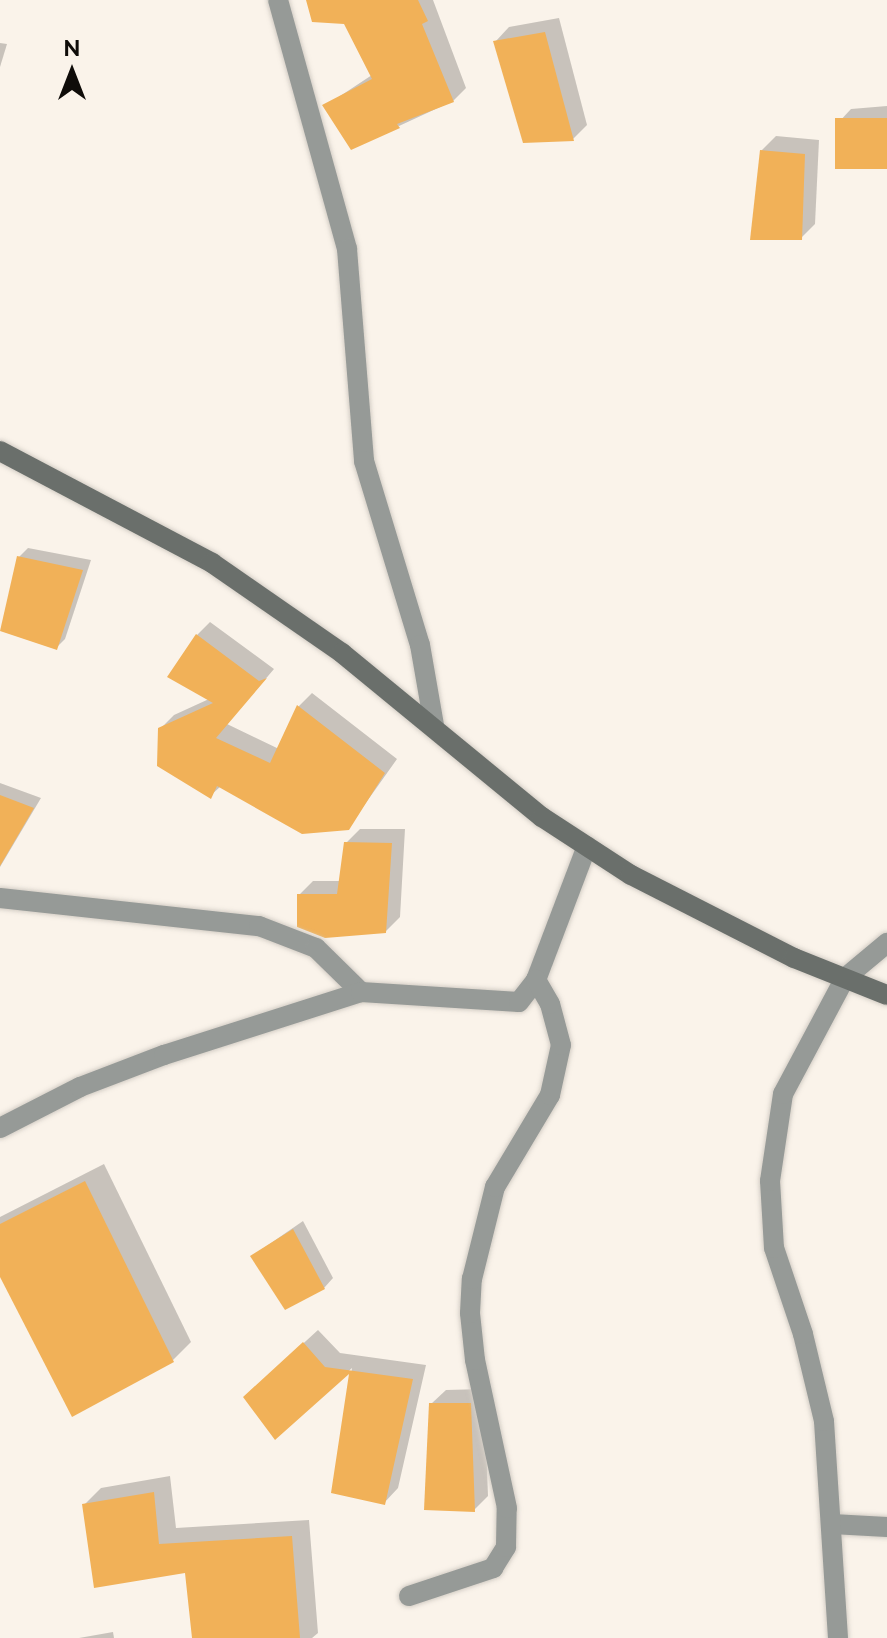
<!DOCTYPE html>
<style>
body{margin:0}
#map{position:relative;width:887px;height:1638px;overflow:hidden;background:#faf3ea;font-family:Raleway,sans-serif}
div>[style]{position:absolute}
.shadow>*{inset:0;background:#0003}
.building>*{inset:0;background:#f1b158;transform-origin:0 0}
.roads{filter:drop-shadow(0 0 2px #d4cec6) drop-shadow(0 0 2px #d4cec6)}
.minor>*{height:20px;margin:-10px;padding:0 10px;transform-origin:10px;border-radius:10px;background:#969a97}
.secondary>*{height:20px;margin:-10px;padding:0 10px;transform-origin:10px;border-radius:10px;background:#6a6f6b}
span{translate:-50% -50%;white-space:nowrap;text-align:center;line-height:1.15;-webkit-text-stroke:6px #faf3ea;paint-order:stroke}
.north{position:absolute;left:32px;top:32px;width:80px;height:80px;-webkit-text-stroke:6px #faf3ea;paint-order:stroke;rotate:0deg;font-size:22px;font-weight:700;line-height:32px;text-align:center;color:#0f0c09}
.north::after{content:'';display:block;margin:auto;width:28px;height:36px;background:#0f0c09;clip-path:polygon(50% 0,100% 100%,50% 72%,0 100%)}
</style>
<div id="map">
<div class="shadow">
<i style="clip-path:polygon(308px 0,433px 0,466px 88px,453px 101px,399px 126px,325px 106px,372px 75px,346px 22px)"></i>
<i style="clip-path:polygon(559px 18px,587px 125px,573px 139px,495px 42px,509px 27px)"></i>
<i style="clip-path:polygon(0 43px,7px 44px,0 67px)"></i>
<i style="clip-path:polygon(887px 106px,887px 167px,837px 124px,851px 109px)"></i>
<i style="clip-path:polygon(776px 136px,819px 140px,815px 224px,801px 238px,762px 150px)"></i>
<i style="clip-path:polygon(28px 548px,91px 560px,65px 639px,56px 648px,19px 557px)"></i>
<i style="clip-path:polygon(210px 622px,274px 669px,227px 724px,279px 749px,299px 706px,312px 693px,397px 759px,348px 828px,221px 786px,210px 796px,160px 729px,174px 715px,209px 699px,197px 635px)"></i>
<i style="clip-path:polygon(0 783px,41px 798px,0 867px)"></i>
<i style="clip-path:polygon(360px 829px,405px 829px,400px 917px,385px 932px,299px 895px,313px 881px,341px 881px,346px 843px)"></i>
<i style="clip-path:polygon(104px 1164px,191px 1342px,173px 1360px,0 1273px,0 1217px)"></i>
<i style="clip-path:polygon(303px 1221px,333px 1278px,324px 1288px,252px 1256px)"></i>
<i style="clip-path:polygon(318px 1330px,340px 1353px,426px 1365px,398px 1488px,384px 1503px,334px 1491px,352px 1368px,275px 1437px,260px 1383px)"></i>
<i style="clip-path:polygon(484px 1389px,488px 1496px,474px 1510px,431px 1404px,446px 1390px)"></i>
<i style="clip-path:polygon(170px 1476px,176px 1528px,309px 1520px,318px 1633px,312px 1638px,208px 1638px,187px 1571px,84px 1505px,101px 1488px)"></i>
<i style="clip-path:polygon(113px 1632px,114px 1638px,79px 1638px)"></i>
</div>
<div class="building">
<i style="clip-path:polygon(306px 0,418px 0,428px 21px,422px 24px,454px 102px,397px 124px,400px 128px,351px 150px,322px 105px,372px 79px,344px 24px,312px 22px)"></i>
<i style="clip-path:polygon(545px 32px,574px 141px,523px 143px,493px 41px)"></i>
<i style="left:887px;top:118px;width:51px;height:52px;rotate:90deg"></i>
<i style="clip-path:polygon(760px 150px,805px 154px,802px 240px,750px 240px)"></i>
<i style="clip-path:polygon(17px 556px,83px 570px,57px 650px,0 631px)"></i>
<i style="clip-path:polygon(196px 634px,259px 681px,267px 678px,216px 738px,270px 763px,297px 705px,385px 773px,349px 830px,302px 834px,217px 786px,211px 799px,157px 766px,158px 728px,213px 703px,167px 677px)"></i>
<i style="clip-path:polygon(0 795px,34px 808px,0 866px)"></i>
<i style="clip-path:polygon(344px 842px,392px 843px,386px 933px,325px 938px,297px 927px,297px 894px,337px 894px)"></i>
<i style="clip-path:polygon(85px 1181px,174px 1362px,72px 1417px,0 1277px,0 1224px)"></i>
<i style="clip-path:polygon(293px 1229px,325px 1289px,285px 1310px,250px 1256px)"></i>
<i style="clip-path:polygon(303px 1342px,325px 1367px,413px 1379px,385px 1505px,331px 1493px,349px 1374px,275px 1440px,243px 1397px)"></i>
<i style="clip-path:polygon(429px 1403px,471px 1403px,475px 1512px,424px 1510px)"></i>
<i style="clip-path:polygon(154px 1492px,159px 1544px,292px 1536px,300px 1638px,192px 1638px,185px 1573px,94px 1588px,82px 1504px)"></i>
</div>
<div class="roads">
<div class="minor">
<i style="left:278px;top:0;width:258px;rotate:74.5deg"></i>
<i style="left:347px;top:249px;width:213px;rotate:85.4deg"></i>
<i style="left:364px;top:461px;width:192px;rotate:73.1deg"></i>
<i style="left:420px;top:645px;width:81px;rotate:80.1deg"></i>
<i style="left:0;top:898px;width:261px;rotate:6.2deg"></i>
<i style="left:259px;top:926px;width:61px;rotate:21.1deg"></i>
<i style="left:316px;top:948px;width:63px;rotate:44.4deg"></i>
<i style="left:0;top:1128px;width:90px;rotate:-27.1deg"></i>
<i style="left:80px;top:1087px;width:90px;rotate:-20.9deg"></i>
<i style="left:164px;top:1055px;width:207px;rotate:-17.7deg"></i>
<i style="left:361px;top:992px;width:158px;rotate:3.6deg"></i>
<i style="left:519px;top:1002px;width:28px;rotate:-52deg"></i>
<i style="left:536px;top:980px;width:143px;rotate:-69.2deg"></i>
<i style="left:832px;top:1524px;width:55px;rotate:3.1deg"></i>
<i style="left:409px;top:1596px;width:89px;rotate:-18.4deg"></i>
<i style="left:493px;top:1568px;width:25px;rotate:-58deg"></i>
<i style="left:506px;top:1547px;width:39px;rotate:-89deg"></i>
<i style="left:507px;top:1508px;width:151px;rotate:-102.2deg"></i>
<i style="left:475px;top:1360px;width:47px;rotate:-96.1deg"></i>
<i style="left:470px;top:1313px;width:34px;rotate:-87deg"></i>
<i style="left:472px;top:1279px;width:95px;rotate:-76deg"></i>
<i style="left:495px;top:1187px;width:107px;rotate:-59.1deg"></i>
<i style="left:550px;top:1095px;width:51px;rotate:-77.6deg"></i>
<i style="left:561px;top:1045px;width:42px;rotate:-105deg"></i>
<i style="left:550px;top:1004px;width:28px;rotate:-120deg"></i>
<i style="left:838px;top:1638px;width:217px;rotate:-93.7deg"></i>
<i style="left:824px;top:1421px;width:89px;rotate:-103.6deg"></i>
<i style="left:803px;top:1334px;width:91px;rotate:-108.6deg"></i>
<i style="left:774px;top:1248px;width:67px;rotate:-93.4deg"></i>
<i style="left:770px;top:1181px;width:88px;rotate:-81.5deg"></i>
<i style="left:783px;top:1094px;width:132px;rotate:-61.9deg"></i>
<i style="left:845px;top:978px;width:55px;rotate:-39.8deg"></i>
</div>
<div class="secondary">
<i style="left:0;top:451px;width:240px;rotate:27.8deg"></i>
<i style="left:212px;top:563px;width:158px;rotate:34.7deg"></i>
<i style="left:342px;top:653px;width:259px;rotate:39.4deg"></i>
<i style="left:542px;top:817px;width:106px;rotate:33.1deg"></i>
<i style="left:631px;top:875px;width:183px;rotate:27deg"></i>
<i style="left:794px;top:958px;width:100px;rotate:21.7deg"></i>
</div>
</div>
<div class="north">N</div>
</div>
